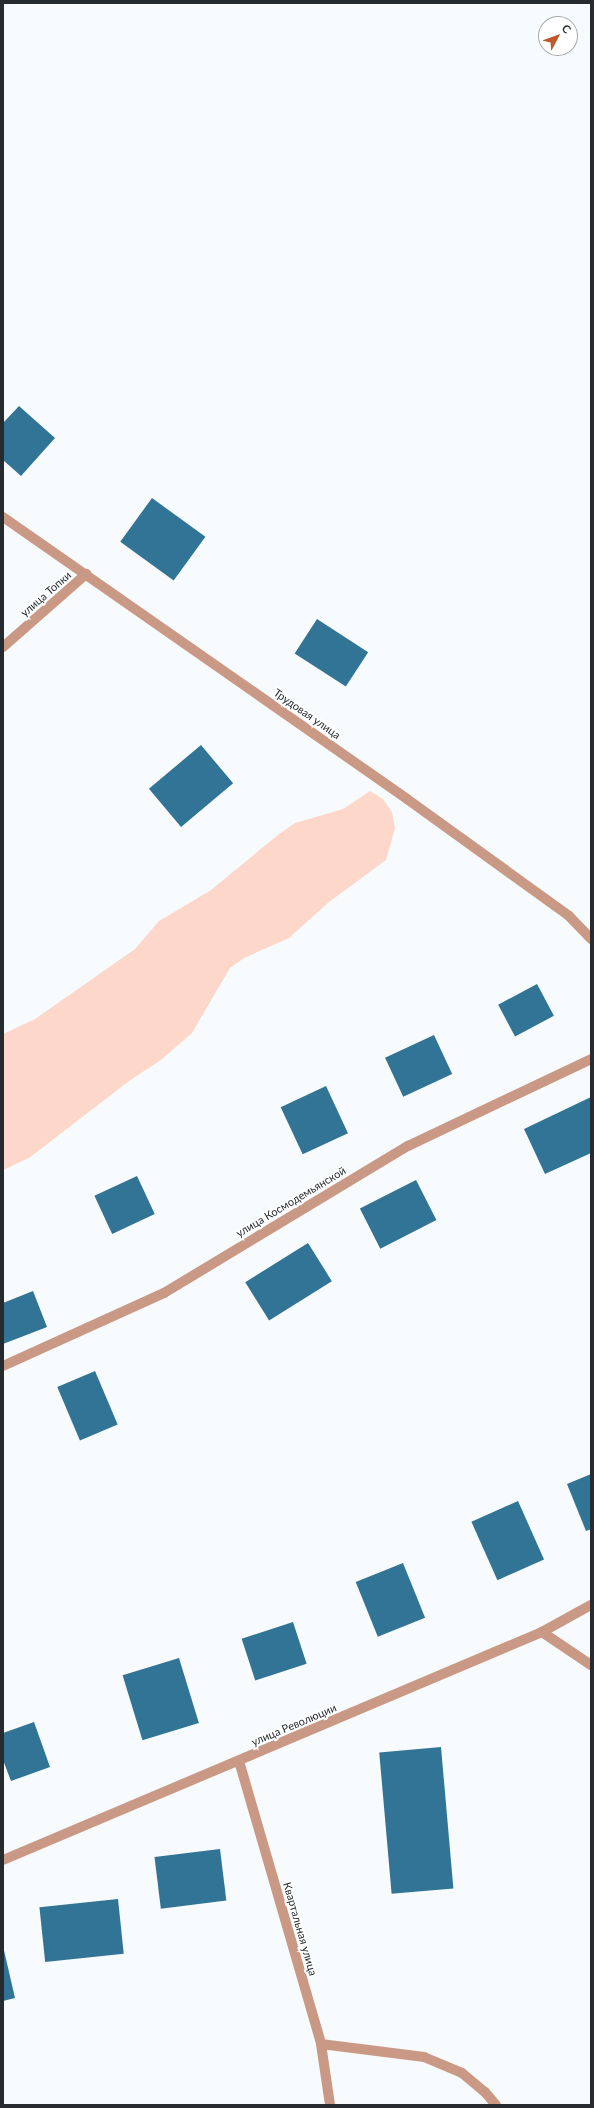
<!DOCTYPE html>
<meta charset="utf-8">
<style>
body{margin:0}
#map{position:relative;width:594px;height:2108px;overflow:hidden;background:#f8fbfd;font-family:Lato,sans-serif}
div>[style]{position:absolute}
.green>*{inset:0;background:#fdd8ca}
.building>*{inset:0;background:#317495;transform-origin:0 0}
.lane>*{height:10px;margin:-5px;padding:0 5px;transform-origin:5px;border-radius:5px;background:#ca9986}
.street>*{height:10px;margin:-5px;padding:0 5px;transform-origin:5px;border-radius:5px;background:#ca9986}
span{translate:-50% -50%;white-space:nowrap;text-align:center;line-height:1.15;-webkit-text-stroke:4px #fff;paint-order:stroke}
.street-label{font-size:11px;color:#252b2e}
.frame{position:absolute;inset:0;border:4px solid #252b2e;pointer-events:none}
.north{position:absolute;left:538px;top:16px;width:40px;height:40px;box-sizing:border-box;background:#fff;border:1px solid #a8aaab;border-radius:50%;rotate:49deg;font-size:11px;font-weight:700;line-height:16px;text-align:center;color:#252b2e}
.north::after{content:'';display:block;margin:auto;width:14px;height:18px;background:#bf592c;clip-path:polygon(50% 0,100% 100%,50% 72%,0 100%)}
</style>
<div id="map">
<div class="green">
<i style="clip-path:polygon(370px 791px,383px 799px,392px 812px,395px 828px,386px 860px,329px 902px,289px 938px,244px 958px,230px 968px,192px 1033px,161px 1060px,129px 1081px,29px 1158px,3px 1170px,3px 1034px,35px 1019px,135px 949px,159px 921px,211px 890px,279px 834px,295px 823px,343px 809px)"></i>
</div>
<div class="building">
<i style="clip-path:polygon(19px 406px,55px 438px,21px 476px,3px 460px,3px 423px)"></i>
<i style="left:152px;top:498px;width:66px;height:54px;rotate:36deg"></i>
<i style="left:317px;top:619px;width:61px;height:41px;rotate:33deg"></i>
<i style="left:201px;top:745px;width:50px;height:68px;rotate:50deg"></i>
<i style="left:537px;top:984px;width:36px;height:44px;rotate:62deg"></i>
<i style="left:434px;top:1035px;width:43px;height:54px;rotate:65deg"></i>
<i style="left:326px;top:1086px;width:52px;height:50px;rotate:65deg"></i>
<i style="clip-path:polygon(591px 1097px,591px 1153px,545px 1174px,524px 1129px)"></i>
<i style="left:137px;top:1176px;width:42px;height:47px;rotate:65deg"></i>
<i style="left:416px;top:1180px;width:45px;height:63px;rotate:63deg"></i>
<i style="left:308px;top:1243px;width:45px;height:74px;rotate:58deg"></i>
<i style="clip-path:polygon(33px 1291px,47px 1327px,3px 1344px,3px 1303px)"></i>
<i style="left:95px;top:1371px;width:58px;height:41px;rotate:67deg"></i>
<i style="clip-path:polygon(591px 1474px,591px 1529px,586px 1531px,567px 1484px)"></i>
<i style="left:518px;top:1501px;width:64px;height:51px;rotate:66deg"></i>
<i style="left:403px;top:1563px;width:59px;height:51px;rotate:68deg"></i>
<i style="left:293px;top:1622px;width:44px;height:54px;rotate:72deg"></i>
<i style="left:179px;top:1658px;width:68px;height:59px;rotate:73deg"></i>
<i style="clip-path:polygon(34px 1722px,50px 1767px,11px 1781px,3px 1760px,3px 1733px)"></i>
<i style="left:441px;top:1747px;width:142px;height:62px;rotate:85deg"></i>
<i style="left:220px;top:1849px;width:52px;height:66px;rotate:83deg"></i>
<i style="left:118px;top:1899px;width:55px;height:79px;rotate:84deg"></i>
<i style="clip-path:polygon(3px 1946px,15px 1998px,3px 2001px)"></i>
</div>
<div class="lane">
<i style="left:321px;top:2044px;width:104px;rotate:7.2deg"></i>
<i style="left:424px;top:2057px;width:41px;rotate:22.8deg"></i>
<i style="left:462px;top:2073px;width:30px;rotate:40deg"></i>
<i style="left:485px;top:2092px;width:17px;rotate:50deg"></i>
</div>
<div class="street">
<i style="left:3px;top:517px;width:493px;rotate:34.9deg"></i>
<i style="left:407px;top:799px;width:200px;rotate:35.8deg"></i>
<i style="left:569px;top:916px;width:32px;rotate:46deg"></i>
<i style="left:3px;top:647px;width:111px;rotate:-41.3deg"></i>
<i style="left:3px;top:1366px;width:177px;rotate:-24.4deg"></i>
<i style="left:164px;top:1293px;width:285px;rotate:-31.1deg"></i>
<i style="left:408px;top:1146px;width:203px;rotate:-25.4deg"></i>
<i style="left:542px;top:1632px;width:59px;rotate:34deg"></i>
<i style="left:239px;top:1761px;width:295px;rotate:73.8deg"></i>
<i style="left:321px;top:2044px;width:62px;rotate:81.6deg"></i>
<i style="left:3px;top:1860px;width:585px;rotate:-22.93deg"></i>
<i style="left:542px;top:1632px;width:56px;rotate:-28.9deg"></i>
</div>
<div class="street-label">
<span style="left:46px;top:594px;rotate:-41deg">улица Топки</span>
<span style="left:307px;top:714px;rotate:35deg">Трудовая улица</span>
<span style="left:291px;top:1202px;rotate:-31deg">улица Космодемьянской</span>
<span style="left:294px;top:1725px;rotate:-23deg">улица Революции</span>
<span style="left:300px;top:1929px;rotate:74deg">Квартальная улица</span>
</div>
<div class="frame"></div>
<div class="north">С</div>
</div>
